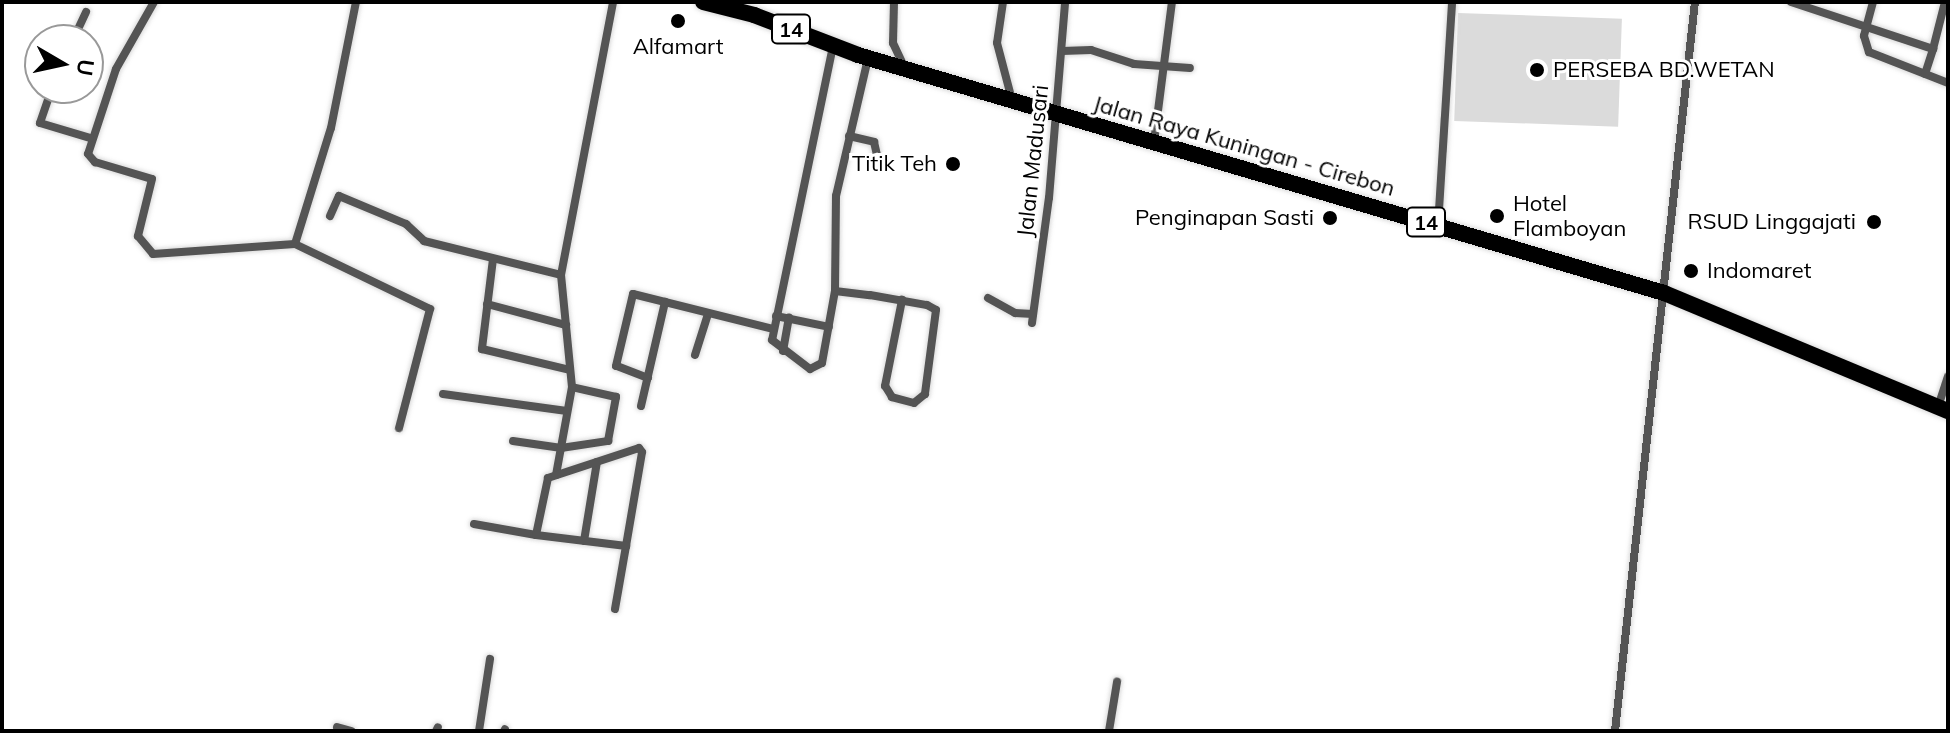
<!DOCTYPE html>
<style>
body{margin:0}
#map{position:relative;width:1950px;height:733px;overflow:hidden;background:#fff;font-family:Mulish,sans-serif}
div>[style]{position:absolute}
.green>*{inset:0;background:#dbdbdb;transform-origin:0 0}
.roads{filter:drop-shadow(0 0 2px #dbdbdb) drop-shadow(0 0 2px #dbdbdb)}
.street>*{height:8px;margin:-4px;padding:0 4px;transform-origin:4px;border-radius:4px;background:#545454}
.highway>*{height:16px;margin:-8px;padding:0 8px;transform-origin:8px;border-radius:8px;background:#000}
.dots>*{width:22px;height:22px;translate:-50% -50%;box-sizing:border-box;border:4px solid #fff;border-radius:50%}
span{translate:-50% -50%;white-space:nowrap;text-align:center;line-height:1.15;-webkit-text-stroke:6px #fff;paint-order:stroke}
.shield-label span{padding:2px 6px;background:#fff;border:2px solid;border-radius:6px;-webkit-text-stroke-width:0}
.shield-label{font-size:20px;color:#000;font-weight:700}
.poi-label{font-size:22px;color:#000}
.left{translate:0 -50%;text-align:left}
.right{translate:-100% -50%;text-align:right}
.street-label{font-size:22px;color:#000}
.frame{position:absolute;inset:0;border:4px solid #000;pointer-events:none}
.north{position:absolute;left:24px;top:24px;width:80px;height:80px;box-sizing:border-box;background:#fff;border:2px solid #999;border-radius:50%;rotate:99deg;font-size:22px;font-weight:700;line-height:32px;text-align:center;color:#000}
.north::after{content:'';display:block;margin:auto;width:28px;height:36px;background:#000;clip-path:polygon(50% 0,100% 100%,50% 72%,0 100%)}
</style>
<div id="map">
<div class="green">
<i style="left:1458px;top:13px;width:164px;height:108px;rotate:2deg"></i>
</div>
<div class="roads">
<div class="street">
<i style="left:154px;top:2px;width:77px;rotate:119.6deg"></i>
<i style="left:116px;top:69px;width:89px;rotate:108.2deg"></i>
<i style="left:88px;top:154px;width:11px;rotate:49deg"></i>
<i style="left:95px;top:162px;width:59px;rotate:16.6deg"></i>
<i style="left:152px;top:179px;width:59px;rotate:103.8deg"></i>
<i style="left:138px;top:236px;width:23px;rotate:50deg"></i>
<i style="left:153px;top:254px;width:142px;rotate:-4deg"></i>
<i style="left:295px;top:244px;width:150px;rotate:25.7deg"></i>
<i style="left:430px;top:309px;width:123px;rotate:104.6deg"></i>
<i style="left:894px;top:2px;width:41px;rotate:91.4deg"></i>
<i style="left:893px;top:43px;width:26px;rotate:65deg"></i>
<i style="left:1003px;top:2px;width:41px;rotate:98.3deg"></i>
<i style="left:997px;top:43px;width:59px;rotate:75.3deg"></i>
<i style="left:1791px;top:2px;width:150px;rotate:18.3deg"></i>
<i style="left:1933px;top:49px;width:49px;rotate:-75.7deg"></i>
<i style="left:1873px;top:2px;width:35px;rotate:105deg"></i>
<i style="left:1864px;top:36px;width:17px;rotate:73deg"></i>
<i style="left:1869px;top:52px;width:85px;rotate:21.4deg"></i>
<i style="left:73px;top:40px;width:31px;rotate:-65deg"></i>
<i style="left:833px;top:46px;width:300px;rotate:101.7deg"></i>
<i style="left:772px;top:340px;width:48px;rotate:37.3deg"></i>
<i style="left:810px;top:369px;width:13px;rotate:-27deg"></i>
<i style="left:822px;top:363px;width:73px;rotate:-79.8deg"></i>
<i style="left:835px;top:291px;width:95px;rotate:-89.4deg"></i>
<i style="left:836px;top:196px;width:142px;rotate:-76.9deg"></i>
<i style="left:1062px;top:51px;width:29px;rotate:-2deg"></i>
<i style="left:1091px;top:50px;width:45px;rotate:18deg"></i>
<i style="left:1134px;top:64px;width:56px;rotate:4.1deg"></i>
<i style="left:1925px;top:74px;width:26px;rotate:-72deg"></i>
<i style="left:52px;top:88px;width:37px;rotate:109deg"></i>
<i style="left:40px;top:123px;width:52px;rotate:16.7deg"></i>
<i style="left:849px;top:136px;width:26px;rotate:13deg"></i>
<i style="left:874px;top:142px;width:13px;rotate:77deg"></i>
<i style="left:1154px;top:142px;width:141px;rotate:-82.7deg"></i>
<i style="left:330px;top:216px;width:22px;rotate:-66deg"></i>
<i style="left:339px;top:196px;width:73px;rotate:22.7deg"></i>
<i style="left:406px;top:224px;width:25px;rotate:43deg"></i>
<i style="left:424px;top:241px;width:141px;rotate:13.9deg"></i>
<i style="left:1438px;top:226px;width:224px;rotate:-86.4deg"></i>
<i style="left:295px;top:244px;width:121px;rotate:-72.8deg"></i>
<i style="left:331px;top:128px;width:128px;rotate:-78.8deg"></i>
<i style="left:493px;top:259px;width:91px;rotate:97deg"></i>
<i style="left:482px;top:349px;width:90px;rotate:13.4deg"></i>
<i style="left:835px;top:291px;width:35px;rotate:7deg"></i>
<i style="left:870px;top:295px;width:58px;rotate:10deg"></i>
<i style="left:927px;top:305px;width:10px;rotate:29deg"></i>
<i style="left:936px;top:310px;width:85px;rotate:97.5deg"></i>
<i style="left:925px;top:394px;width:14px;rotate:141deg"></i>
<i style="left:914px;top:403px;width:23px;rotate:-165deg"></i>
<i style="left:892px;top:397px;width:13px;rotate:-122deg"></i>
<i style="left:885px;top:386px;width:88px;rotate:-78.8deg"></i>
<i style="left:988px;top:298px;width:31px;rotate:29deg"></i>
<i style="left:1015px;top:313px;width:18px;rotate:3deg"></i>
<i style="left:487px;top:304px;width:82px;rotate:14.9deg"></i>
<i style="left:776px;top:316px;width:54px;rotate:11.7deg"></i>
<i style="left:1032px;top:323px;width:126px;rotate:-82.3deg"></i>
<i style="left:1049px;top:198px;width:197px;rotate:-85.3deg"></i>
<i style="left:783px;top:351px;width:34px;rotate:-80deg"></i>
<i style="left:695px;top:355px;width:43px;rotate:-72.4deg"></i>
<i style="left:648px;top:378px;width:34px;rotate:-159deg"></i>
<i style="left:616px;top:366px;width:74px;rotate:-76.7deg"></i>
<i style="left:633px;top:294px;width:144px;rotate:14deg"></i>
<i style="left:443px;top:394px;width:125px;rotate:7.8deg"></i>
<i style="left:641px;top:406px;width:107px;rotate:-77deg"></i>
<i style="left:1938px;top:407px;width:32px;rotate:-72deg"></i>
<i style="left:513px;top:441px;width:49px;rotate:8.3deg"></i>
<i style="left:561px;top:448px;width:48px;rotate:-8.5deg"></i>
<i style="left:608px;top:441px;width:45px;rotate:-79.7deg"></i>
<i style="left:616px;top:397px;width:45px;rotate:-167.2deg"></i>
<i style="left:556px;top:475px;width:89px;rotate:-79.7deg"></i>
<i style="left:572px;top:387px;width:113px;rotate:-95.6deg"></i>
<i style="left:561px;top:275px;width:278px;rotate:-79.2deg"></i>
<i style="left:474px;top:524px;width:63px;rotate:10.1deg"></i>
<i style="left:584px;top:541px;width:80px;rotate:-80.7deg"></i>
<i style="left:615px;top:609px;width:64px;rotate:-80.1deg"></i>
<i style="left:626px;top:546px;width:95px;rotate:-80.3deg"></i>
<i style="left:642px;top:452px;width:5px;rotate:-127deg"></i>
<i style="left:639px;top:448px;width:96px;rotate:161.8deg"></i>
<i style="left:548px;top:478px;width:58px;rotate:101.9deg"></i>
<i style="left:536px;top:535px;width:91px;rotate:7deg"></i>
<i style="left:337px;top:727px;width:15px;rotate:16deg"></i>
<i style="left:436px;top:731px;width:4px;rotate:-63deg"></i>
<i style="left:479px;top:731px;width:73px;rotate:-81.3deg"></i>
<i style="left:504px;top:731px;width:2px;rotate:-63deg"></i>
<i style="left:1109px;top:731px;width:50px;rotate:-80.7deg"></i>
<i style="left:1615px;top:731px;width:733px;rotate:-83.74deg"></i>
</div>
<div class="highway">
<i style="left:703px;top:2px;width:53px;rotate:14.3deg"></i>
<i style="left:754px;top:15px;width:111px;rotate:21deg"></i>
<i style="left:858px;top:55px;width:840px;rotate:16.45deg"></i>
<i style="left:1664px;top:293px;width:308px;rotate:22.6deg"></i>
</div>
</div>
<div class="dots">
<i style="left:678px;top:21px;background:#000"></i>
<i style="left:1537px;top:70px;background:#000"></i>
<i style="left:953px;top:164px;background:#000"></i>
<i style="left:1497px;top:216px;background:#000"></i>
<i style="left:1330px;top:218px;background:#000"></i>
<i style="left:1874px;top:222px;background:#000"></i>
<i style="left:1691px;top:271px;background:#000"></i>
</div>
<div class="shield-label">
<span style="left:791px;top:29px">14</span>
<span style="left:1426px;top:222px">14</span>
</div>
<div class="poi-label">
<span style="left:678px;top:47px">Alfamart</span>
<span class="left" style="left:1553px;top:70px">PERSEBA BD.WETAN</span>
<span class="right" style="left:937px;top:164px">Titik Teh</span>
<span class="left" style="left:1513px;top:216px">Hotel<br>Flamboyan</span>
<span class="right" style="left:1314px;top:218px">Penginapan Sasti</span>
<span class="right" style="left:1856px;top:222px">RSUD Linggajati</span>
<span class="left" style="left:1707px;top:271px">Indomaret</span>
</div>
<div class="street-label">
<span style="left:1244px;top:146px;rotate:16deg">Jalan Raya Kuningan - Cirebon</span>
<span style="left:1033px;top:161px;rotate:-84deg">Jalan Madusari</span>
</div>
<div class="frame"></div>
<div class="north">U</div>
</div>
